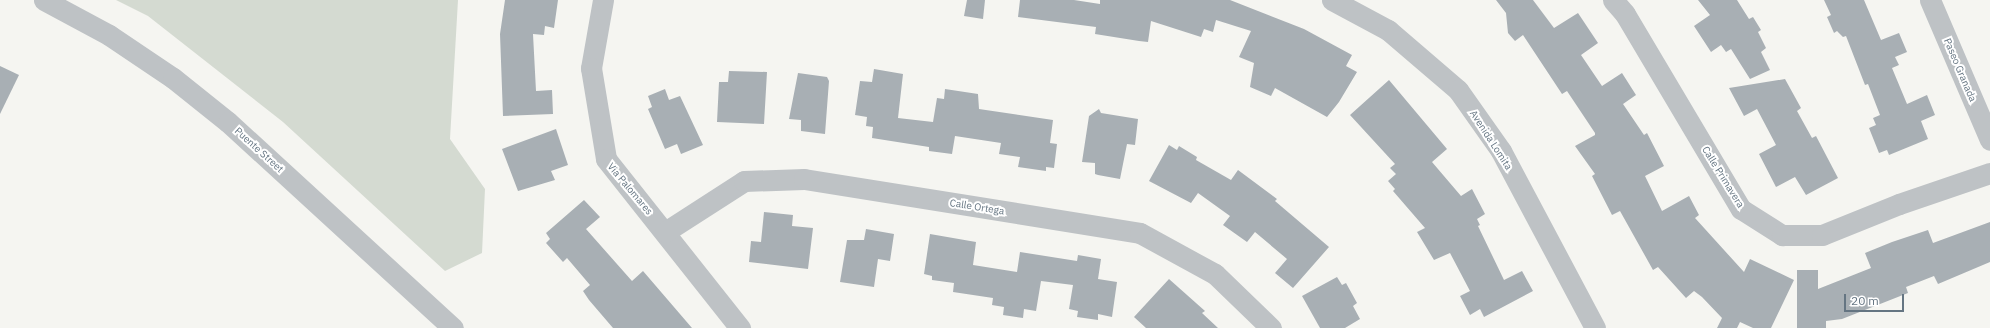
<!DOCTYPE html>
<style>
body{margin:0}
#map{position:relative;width:1990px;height:328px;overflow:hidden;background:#f5f5f1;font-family:"IBM Plex Sans",sans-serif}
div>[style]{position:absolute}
.green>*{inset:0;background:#d4dad1}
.building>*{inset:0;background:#a8afb4}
.minor>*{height:21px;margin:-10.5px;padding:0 10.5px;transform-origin:10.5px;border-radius:10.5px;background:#bec2c5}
span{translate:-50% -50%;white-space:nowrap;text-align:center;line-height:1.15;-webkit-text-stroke:4px #fff;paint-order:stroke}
.street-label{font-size:10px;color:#657582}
.scale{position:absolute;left:1844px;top:294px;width:60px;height:18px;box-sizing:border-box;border:2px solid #657582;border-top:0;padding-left:5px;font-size:12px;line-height:14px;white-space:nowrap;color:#657582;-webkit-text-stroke:3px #fff;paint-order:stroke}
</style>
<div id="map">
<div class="green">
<i style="clip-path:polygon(116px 0,458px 0,450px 139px,485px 189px,482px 253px,445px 271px,283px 122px,148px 16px)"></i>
</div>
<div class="building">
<i style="clip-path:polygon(505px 0,558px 0,554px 28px,545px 26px,544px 35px,533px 34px,536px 91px,552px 90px,553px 114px,503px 116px,500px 34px)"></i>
<i style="clip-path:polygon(967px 0,985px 0,983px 19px,964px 16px)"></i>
<i style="clip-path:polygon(1020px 0,1074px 0,1100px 4px,1100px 0,1230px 0,1304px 29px,1352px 55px,1346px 66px,1357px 72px,1339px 102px,1327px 117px,1275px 88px,1271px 96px,1250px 87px,1254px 63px,1239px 57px,1251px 31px,1216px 20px,1213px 32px,1204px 29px,1201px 37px,1151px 21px,1148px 42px,1139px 41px,1095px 34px,1096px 27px,1018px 17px)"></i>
<i style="clip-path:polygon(1496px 0,1533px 0,1554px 28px,1578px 13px,1598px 43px,1581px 55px,1602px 86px,1622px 73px,1636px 95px,1623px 104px,1644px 135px,1647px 133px,1664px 166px,1645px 176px,1662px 211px,1689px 196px,1699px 215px,1695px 218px,1744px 272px,1750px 259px,1794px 280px,1771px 328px,1753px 328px,1740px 322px,1737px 328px,1717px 328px,1722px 318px,1702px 297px,1694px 291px,1686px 298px,1658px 267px,1653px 270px,1620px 211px,1612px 215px,1592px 176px,1595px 174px,1575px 146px,1595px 135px,1595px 133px,1567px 91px,1562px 94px,1523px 35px,1515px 41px,1508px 33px,1506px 13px)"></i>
<i style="clip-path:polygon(1698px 0,1737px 0,1749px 19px,1753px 17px,1761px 30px,1758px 32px,1766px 48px,1761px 52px,1770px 70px,1750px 79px,1731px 49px,1726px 52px,1721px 45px,1711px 52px,1694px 26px,1710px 15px)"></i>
<i style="clip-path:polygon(1824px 0,1864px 0,1881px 40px,1899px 33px,1907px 52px,1895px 57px,1899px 65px,1892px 68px,1907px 104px,1927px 95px,1935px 115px,1921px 121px,1928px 139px,1889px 155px,1887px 150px,1879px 153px,1869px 128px,1876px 125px,1873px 118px,1880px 115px,1868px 84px,1865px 85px,1846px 36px,1843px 37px,1837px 31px,1834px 33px,1827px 17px,1831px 15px)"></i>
<i style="clip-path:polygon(0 66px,19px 75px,0 114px)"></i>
<i style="clip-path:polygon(874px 69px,903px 74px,898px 118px,933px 122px,937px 98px,944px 99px,945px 89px,978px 94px,979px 109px,1053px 120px,1050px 143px,1057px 144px,1054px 168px,1046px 167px,1046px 171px,1018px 167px,1020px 157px,999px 154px,1001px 143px,955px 136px,952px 154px,929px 151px,929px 147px,872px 138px,873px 127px,866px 126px,867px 117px,855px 115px,860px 81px,872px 82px)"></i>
<i style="clip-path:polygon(729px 71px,767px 72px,764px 124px,717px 122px,719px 82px,728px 82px)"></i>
<i style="clip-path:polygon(798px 73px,827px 77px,829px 81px,825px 134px,801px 131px,801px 120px,789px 119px)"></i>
<i style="clip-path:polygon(1785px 79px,1801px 108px,1797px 111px,1812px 138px,1816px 136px,1838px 178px,1806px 195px,1795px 177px,1776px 187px,1759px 154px,1776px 145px,1757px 109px,1744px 116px,1729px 88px)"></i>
<i style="clip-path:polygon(1389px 80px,1447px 149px,1432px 162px,1461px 196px,1472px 189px,1485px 214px,1477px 219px,1480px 225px,1478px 226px,1504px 280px,1522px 271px,1533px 291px,1484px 317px,1480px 309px,1470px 315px,1460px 296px,1470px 291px,1450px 253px,1434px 260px,1417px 232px,1425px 228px,1393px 191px,1395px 189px,1388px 181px,1396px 174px,1390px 168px,1395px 164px,1350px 115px)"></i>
<i style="clip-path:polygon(665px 89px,669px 100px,680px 96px,703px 145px,681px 154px,677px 144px,665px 149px,648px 109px,652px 107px,648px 96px)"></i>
<i style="clip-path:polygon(1099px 109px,1101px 113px,1138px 119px,1135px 145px,1127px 144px,1120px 179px,1098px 175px,1095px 174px,1095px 163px,1082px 162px,1089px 116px)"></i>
<i style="clip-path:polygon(556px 129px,568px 165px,551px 171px,555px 180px,518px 191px,502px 149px)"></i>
<i style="clip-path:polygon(1169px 145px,1177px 150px,1179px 146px,1197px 157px,1196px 160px,1231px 180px,1238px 170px,1277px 199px,1275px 201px,1329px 247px,1293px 288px,1275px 273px,1287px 259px,1255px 232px,1247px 242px,1223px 225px,1230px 216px,1198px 193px,1191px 203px,1149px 181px)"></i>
<i style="clip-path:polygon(584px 200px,600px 217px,586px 229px,632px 281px,643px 271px,692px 328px,613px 328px,589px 300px,583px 291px,590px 285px,567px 258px,563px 262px,546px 243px,550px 239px,546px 233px)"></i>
<i style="clip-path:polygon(764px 212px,793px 215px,792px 226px,813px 228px,808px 269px,749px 262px,751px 241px,761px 242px)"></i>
<i style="clip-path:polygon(1990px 222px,1990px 262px,1938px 284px,1934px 276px,1906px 287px,1908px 293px,1842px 319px,1826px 321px,1826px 328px,1797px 328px,1797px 270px,1818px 270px,1818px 289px,1871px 268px,1865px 253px,1892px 242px,1928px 230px,1933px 243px)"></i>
<i style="clip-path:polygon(866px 229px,894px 234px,890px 261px,878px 259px,874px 287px,840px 282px,847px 240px,864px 240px)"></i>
<i style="clip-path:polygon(930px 234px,976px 242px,973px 265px,1017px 272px,1020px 252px,1077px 261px,1078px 255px,1101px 259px,1098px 279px,1117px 282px,1112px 317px,1098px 314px,1098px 320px,1077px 317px,1078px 311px,1069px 309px,1073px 285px,1041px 281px,1036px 311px,1024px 309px,1023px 318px,1003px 315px,1004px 307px,992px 305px,993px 298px,953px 292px,954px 283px,932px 280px,932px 276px,924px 274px)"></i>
<i style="clip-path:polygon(1337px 277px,1342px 285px,1346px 283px,1357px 303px,1353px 306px,1360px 319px,1345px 328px,1320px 328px,1302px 296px)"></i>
<i style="clip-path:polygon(1169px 279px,1205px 311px,1202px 313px,1218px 328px,1146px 328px,1134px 317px)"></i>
</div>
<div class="minor">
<i style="left:44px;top:0;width:74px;rotate:28.3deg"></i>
<i style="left:109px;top:35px;width:77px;rotate:33.9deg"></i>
<i style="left:173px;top:78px;width:70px;rotate:38.7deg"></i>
<i style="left:228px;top:122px;width:305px;rotate:42.5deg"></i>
<i style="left:603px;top:0;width:69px;rotate:100deg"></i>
<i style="left:591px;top:68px;width:92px;rotate:80.6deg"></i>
<i style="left:606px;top:159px;width:216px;rotate:51.6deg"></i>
<i style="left:1332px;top:0;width:64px;rotate:28.2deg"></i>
<i style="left:1388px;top:30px;width:92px;rotate:40.6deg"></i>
<i style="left:1458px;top:90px;width:75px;rotate:54.8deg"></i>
<i style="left:1501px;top:151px;width:200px;rotate:62deg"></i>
<i style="left:1613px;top:0;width:18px;rotate:49deg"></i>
<i style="left:1625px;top:14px;width:227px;rotate:59.3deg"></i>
<i style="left:1741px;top:209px;width:49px;rotate:32.4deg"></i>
<i style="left:1782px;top:235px;width:40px"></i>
<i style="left:1822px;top:235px;width:83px;rotate:-21.9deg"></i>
<i style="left:1899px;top:204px;width:96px;rotate:-18.8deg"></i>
<i style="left:1930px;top:0;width:152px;rotate:66.8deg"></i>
<i style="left:665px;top:232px;width:94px;rotate:-32.8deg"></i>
<i style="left:744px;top:181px;width:60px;rotate:-1.9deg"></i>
<i style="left:804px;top:179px;width:340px;rotate:9.1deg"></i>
<i style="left:1140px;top:233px;width:85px;rotate:28.7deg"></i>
<i style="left:1215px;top:274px;width:78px;rotate:44deg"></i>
</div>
<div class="street-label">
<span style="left:1960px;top:70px;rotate:67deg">Paseo Granada</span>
<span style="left:1491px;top:140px;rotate:57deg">Avenida Lomita</span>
<span style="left:259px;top:150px;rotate:42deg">Puente Street</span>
<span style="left:1723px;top:177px;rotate:58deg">Calle Primavera</span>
<span style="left:630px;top:189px;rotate:50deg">Via Palomares</span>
<span style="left:977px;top:207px;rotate:9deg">Calle Ortega</span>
</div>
<div class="scale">20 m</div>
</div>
